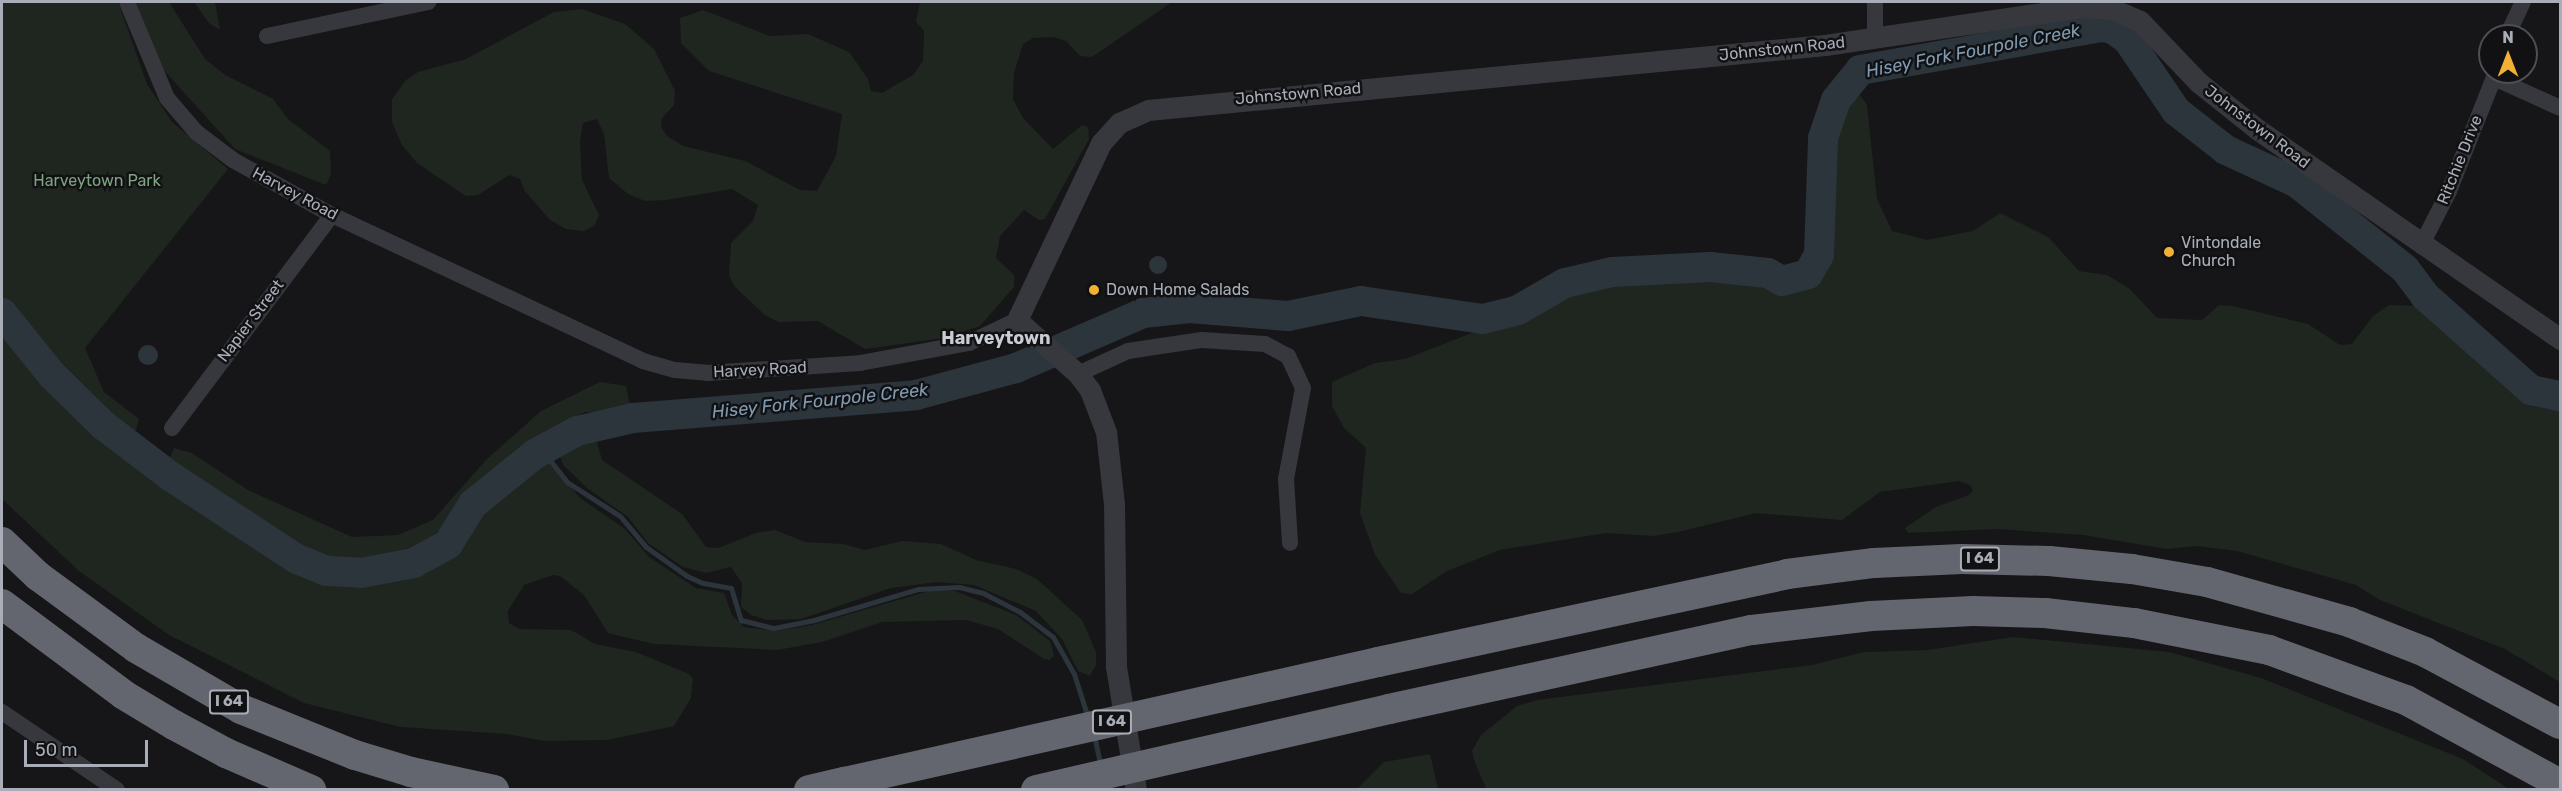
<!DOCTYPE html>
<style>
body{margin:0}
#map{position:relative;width:2562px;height:791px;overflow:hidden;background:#161618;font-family:Rubik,sans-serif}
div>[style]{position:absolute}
.green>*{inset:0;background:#1e261f}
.water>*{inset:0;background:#2c353c}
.round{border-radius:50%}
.stream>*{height:5px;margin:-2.5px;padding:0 2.5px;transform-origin:2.5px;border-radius:2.5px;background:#2c353c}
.river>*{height:30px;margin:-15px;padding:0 15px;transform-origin:15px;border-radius:15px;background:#2c353c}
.minor>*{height:16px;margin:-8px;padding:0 8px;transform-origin:8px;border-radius:8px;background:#37383d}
.tertiary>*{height:21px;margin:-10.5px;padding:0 10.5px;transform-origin:10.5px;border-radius:10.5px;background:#37383d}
.motorway>*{height:30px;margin:-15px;padding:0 15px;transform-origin:15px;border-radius:15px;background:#63666e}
.motorway-bridge>*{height:30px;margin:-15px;padding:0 15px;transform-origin:15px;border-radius:15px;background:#63666e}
.dots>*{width:16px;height:16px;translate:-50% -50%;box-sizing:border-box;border:3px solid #111113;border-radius:50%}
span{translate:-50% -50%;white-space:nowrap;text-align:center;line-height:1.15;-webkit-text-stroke:5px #111113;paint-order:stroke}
.shield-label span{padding:2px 4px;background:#111113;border:2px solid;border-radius:4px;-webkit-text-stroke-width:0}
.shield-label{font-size:15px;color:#a8adb8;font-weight:700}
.street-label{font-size:16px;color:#a8adb8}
.park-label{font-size:16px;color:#7fa381}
.poi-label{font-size:16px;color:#a8adb8}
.left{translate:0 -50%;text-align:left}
.water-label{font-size:18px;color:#7f9bb3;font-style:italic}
.neighbourhood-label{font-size:18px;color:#c9ccd4;font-weight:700}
.frame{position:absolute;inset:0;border:3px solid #a8adb8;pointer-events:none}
.north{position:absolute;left:2478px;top:24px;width:60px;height:60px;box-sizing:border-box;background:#111113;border:2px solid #4d4f55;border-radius:50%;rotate:0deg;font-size:16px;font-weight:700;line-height:24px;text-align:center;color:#a8adb8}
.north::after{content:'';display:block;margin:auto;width:21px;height:27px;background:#f2b134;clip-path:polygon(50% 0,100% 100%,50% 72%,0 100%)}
.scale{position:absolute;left:24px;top:740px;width:124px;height:27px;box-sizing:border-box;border:3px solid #a8adb8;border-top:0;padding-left:8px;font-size:18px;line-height:21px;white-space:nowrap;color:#a8adb8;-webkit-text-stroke:4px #111113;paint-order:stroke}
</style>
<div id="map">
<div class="green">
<i style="clip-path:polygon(2px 2px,118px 2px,147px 84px,172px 122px,228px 169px,85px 348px,104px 392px,139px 419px,136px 430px,129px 430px,75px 385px,2px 298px)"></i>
<i style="clip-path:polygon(136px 2px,169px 2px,205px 59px,225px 75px,273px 99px,288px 119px,330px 151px,331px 174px,326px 185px,235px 149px,161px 67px)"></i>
<i style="clip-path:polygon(194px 2px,215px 2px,220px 30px,209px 23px)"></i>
<i style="clip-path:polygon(920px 2px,1172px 2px,1092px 57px,1080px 56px,1066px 41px,1053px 37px,1033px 38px,1023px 44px,1014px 73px,1013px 99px,1023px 118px,1053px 149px,1082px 125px,1088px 127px,1089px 139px,1045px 219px,1039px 220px,1024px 210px,1000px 236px,996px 258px,1014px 275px,1014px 287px,980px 326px,944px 338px,865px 349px,818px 321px,779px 322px,766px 316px,734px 286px,729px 275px,731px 243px,753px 221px,758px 205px,732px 189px,666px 200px,645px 201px,628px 194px,609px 178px,604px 134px,597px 119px,583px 123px,580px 141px,582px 180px,599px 215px,594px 226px,584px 231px,566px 229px,550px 220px,524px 190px,520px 179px,509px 175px,478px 195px,466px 196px,417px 163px,402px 145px,392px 122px,392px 99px,406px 80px,418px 72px,466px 59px,554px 12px,582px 9px,625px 24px,654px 49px,675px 91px,674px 105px,662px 118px,661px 127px,667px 136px,683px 146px,745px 161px,800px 190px,817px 191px,836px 156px,842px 114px,709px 71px,681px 43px,680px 18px,703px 10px,770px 36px,808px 34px,849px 52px,868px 79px,871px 91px,882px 93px,913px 75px,923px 61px,924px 31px,916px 22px)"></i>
<i style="clip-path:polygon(1860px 95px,1867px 105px,1877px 199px,1892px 231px,1927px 240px,1973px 231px,2000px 213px,2048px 237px,2079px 271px,2107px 275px,2130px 289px,2157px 318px,2202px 320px,2219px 305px,2233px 306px,2308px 324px,2340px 345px,2352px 344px,2373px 316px,2389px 305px,2420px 306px,2443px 320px,2531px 399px,2560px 404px,2560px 682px,2505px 649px,2380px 600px,2356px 585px,2237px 551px,2197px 546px,2166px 549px,2084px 535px,1996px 529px,1908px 533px,1905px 528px,1936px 507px,1969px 495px,1973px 490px,1970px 485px,1959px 481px,1880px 492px,1842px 520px,1756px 513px,1678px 532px,1653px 536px,1606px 533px,1500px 550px,1447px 571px,1412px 594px,1401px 593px,1375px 555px,1360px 513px,1366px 448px,1344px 428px,1332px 406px,1332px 382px,1375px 363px,1405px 359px,1477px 331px,1505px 327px,1549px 301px,1610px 278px,1758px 277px,1782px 288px,1799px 289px,1810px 285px,1827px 266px,1832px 254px,1829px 130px,1848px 97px)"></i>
<i style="clip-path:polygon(2px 324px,89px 421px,131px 456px,227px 517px,291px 564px,332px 578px,363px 581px,426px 565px,446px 552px,468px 530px,505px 477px,548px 460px,580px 498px,625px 529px,649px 557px,696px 588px,724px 593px,732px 615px,744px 627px,776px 631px,812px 625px,929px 591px,955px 591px,1016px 615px,1050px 641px,1054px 655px,1050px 660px,1044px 659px,998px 629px,966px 620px,882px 622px,822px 642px,777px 650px,654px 644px,608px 633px,584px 595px,560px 576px,553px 575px,524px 585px,508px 611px,509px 623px,519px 629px,571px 630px,595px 644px,636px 652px,689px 674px,693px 679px,691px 698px,674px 726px,607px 740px,544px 741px,507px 734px,401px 727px,304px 703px,169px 635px,79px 571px,2px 499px)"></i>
<i style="clip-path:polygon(600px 382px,626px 386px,630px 406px,614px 412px,585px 412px,550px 429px,471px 491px,458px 512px,421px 547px,406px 555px,364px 563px,333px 564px,309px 558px,204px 487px,170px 458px,174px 448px,192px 453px,248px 490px,352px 537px,398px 535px,433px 520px,486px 460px,541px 411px)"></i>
<i style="clip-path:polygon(578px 437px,596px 439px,602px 460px,682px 514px,706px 547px,718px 548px,756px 533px,775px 530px,805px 542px,843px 544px,865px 550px,902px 541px,941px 544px,976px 560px,1016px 569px,1037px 579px,1082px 620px,1096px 652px,1096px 665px,1090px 676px,1078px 671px,1062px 639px,1036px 611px,974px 585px,937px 582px,891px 588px,801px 619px,767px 620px,751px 615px,741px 607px,742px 583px,731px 567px,706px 573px,683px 567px,648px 543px,628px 517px,587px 488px,564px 466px,557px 450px)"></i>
<i style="clip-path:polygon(2013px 637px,2169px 652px,2261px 678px,2463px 759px,2509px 789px,1487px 790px,1475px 763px,1472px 751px,1481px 735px,1517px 706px,1537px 700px,1812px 665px,1864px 652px,1928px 650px)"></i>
<i style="clip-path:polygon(1430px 754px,1438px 789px,1357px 789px,1384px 762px)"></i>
</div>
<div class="water">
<i class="round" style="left:1149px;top:256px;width:18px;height:18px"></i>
<i class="round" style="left:138px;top:345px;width:20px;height:20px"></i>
</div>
<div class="stream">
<i style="left:542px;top:450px;width:41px;rotate:52deg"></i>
<i style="left:567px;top:482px;width:63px;rotate:32.7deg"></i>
<i style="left:620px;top:516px;width:40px;rotate:50deg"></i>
<i style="left:646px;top:547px;width:50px;rotate:35.3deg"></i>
<i style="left:687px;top:576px;width:17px;rotate:24deg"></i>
<i style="left:703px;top:583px;width:28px;rotate:10deg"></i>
<i style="left:731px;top:588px;width:34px;rotate:73deg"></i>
<i style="left:741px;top:620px;width:34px;rotate:14deg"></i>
<i style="left:774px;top:628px;width:41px;rotate:-11.3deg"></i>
<i style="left:814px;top:620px;width:109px;rotate:-16.6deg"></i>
<i style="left:918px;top:589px;width:41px;rotate:-2.8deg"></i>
<i style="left:959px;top:587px;width:25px;rotate:14deg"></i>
<i style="left:983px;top:593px;width:42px;rotate:27.2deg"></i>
<i style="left:1020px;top:612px;width:41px;rotate:37.1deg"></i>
<i style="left:1053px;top:637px;width:43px;rotate:60.4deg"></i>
<i style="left:1074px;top:674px;width:46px;rotate:72.3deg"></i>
<i style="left:1094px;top:735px;width:33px;rotate:78deg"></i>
</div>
<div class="river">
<i style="left:2px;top:313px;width:80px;rotate:51.1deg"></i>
<i style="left:52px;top:375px;width:71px;rotate:44.4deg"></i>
<i style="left:103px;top:425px;width:84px;rotate:37.3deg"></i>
<i style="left:170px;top:476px;width:152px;rotate:33.2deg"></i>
<i style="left:297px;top:559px;width:32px;rotate:22deg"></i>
<i style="left:327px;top:571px;width:34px;rotate:3deg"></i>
<i style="left:361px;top:573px;width:54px;rotate:-10.7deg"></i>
<i style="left:414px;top:563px;width:39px;rotate:-29deg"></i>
<i style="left:448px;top:544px;width:47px;rotate:-58deg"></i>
<i style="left:473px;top:504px;width:80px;rotate:-38.9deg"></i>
<i style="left:535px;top:454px;width:48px;rotate:-28.7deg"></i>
<i style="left:577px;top:431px;width:57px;rotate:-13.1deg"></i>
<i style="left:633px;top:418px;width:284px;rotate:-4.6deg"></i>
<i style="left:916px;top:395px;width:104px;rotate:-15.1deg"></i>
<i style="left:1016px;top:368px;width:138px;rotate:-23.4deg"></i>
<i style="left:1143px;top:313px;width:47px;rotate:-6.1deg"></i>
<i style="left:1190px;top:308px;width:98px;rotate:4.7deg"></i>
<i style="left:1288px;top:316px;width:75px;rotate:-11.6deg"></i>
<i style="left:1361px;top:301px;width:123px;rotate:8.4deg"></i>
<i style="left:1483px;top:319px;width:36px;rotate:-14deg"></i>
<i style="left:1518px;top:310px;width:54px;rotate:-29.9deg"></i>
<i style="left:1565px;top:283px;width:48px;rotate:-13.2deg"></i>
<i style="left:1612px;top:272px;width:98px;rotate:-2.9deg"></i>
<i style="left:1710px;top:267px;width:58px;rotate:5.9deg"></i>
<i style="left:1768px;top:273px;width:16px;rotate:30deg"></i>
<i style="left:1782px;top:281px;width:27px;rotate:-15deg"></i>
<i style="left:1808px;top:274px;width:22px;rotate:-60deg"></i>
<i style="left:1819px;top:255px;width:117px;rotate:-88deg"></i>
<i style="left:1823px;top:138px;width:40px;rotate:-71.1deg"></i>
<i style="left:1836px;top:100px;width:38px;rotate:-51deg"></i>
<i style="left:1860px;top:70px;width:245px;rotate:-10.1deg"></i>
<i style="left:2101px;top:27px;width:12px;rotate:9deg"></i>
<i style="left:2113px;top:29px;width:19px;rotate:36deg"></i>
<i style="left:2128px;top:40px;width:86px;rotate:55.9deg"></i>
<i style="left:2176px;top:111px;width:63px;rotate:38deg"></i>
<i style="left:2226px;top:150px;width:78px;rotate:24.9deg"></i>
<i style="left:2297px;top:183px;width:138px;rotate:38.5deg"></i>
<i style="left:2405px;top:269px;width:34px;rotate:53deg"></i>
<i style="left:2425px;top:296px;width:142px;rotate:41.6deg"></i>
<i style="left:2531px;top:390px;width:30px;rotate:12deg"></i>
</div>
<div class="minor">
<i style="left:127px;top:2px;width:104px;rotate:67.4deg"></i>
<i style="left:167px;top:98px;width:45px;rotate:49.5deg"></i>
<i style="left:196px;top:132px;width:46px;rotate:37.1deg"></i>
<i style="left:233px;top:160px;width:113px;rotate:29.1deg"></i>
<i style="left:332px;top:215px;width:344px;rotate:25.1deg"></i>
<i style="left:643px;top:361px;width:33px;rotate:16deg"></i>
<i style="left:675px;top:370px;width:32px;rotate:5deg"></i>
<i style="left:707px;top:373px;width:153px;rotate:-3.7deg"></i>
<i style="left:860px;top:363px;width:111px;rotate:-10.4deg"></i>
<i style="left:969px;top:343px;width:53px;rotate:-25.6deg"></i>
<i style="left:1875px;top:2px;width:36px;rotate:90deg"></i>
<i style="left:267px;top:36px;width:165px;rotate:-11.9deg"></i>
<i style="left:2507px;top:36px;width:38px;rotate:-65deg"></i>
<i style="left:2494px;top:78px;width:72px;rotate:24.4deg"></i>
<i style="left:2421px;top:246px;width:62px;rotate:-63deg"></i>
<i style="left:2449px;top:191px;width:128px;rotate:-68.4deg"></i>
<i style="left:1078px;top:374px;width:55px;rotate:-24.7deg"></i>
<i style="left:1128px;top:351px;width:75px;rotate:-8.5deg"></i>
<i style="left:1202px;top:340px;width:63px;rotate:3.6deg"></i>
<i style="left:1265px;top:344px;width:26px;rotate:28deg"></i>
<i style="left:1288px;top:356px;width:35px;rotate:65deg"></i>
<i style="left:1303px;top:388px;width:93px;rotate:100.6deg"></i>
<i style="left:1286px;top:479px;width:64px;rotate:86.4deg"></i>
<i style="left:172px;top:428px;width:266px;rotate:-53.1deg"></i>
<i style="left:2px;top:712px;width:139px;rotate:34.1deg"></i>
</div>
<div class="tertiary">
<i style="left:1136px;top:790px;width:126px;rotate:-99.2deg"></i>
<i style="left:1116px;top:666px;width:162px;rotate:-90.7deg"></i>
<i style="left:1114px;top:504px;width:72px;rotate:-96.3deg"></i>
<i style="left:1106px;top:432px;width:45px;rotate:-110.9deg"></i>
<i style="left:1090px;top:390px;width:20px;rotate:-127deg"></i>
<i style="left:1078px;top:374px;width:81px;rotate:-138.5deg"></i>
<i style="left:1017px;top:320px;width:196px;rotate:-64.6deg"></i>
<i style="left:1101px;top:143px;width:27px;rotate:-48deg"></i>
<i style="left:1119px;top:123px;width:32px;rotate:-24deg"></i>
<i style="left:1148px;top:110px;width:680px;rotate:-5.48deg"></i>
<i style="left:1825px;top:45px;width:260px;rotate:-8.4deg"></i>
<i style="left:2082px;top:7px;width:30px;rotate:4deg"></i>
<i style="left:2112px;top:9px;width:30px;rotate:23deg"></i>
<i style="left:2140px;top:21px;width:84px;rotate:46.4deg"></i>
<i style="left:2198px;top:82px;width:75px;rotate:38.5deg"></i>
<i style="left:2257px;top:129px;width:369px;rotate:34.7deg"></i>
</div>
<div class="motorway">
<i style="left:2px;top:542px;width:50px;rotate:43.4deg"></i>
<i style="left:38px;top:576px;width:122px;rotate:36.3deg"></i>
<i style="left:136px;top:648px;width:121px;rotate:30.2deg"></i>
<i style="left:241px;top:709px;width:123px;rotate:22deg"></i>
<i style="left:355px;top:755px;width:59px;rotate:16.9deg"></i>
<i style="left:411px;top:772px;width:85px;rotate:12.2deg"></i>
<i style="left:2px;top:604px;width:152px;rotate:36.7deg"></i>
<i style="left:124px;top:695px;width:58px;rotate:31deg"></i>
<i style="left:174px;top:725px;width:59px;rotate:28.3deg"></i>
<i style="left:226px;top:753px;width:93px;rotate:23.5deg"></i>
<i style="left:1378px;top:662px;width:418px;rotate:-12.1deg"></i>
<i style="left:1787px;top:574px;width:88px;rotate:-7.2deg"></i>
<i style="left:1874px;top:563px;width:88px;rotate:-2.6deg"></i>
<i style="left:1962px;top:559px;width:87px;rotate:1.3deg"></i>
<i style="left:2049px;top:561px;width:83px;rotate:5.5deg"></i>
<i style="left:2132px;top:569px;width:76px;rotate:9.8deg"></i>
<i style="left:2207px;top:582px;width:148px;rotate:15.7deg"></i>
<i style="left:2349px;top:622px;width:82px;rotate:21.5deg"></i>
<i style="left:2425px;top:652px;width:153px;rotate:28.1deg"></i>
<i style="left:1389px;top:709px;width:371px;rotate:-12.3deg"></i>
<i style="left:1752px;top:630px;width:120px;rotate:-6.7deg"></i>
<i style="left:1871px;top:616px;width:102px;rotate:-2.8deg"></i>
<i style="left:1973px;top:611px;width:72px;rotate:1.6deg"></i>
<i style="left:2045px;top:613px;width:90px;rotate:6.4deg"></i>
<i style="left:2134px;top:623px;width:138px;rotate:11.3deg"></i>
<i style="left:2269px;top:650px;width:146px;rotate:20.1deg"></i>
<i style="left:2406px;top:700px;width:175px;rotate:28.6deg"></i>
<i style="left:809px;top:790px;width:37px;rotate:-13deg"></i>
</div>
<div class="motorway-bridge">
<i style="left:845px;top:782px;width:546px;rotate:-12.69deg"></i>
<i style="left:1036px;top:790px;width:362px;rotate:-12.9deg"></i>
</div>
<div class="dots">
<i style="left:2169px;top:252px;background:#f2b134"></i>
<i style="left:1094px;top:290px;background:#f2b134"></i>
</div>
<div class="shield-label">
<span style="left:1980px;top:559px">I 64</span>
<span style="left:229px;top:702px">I 64</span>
<span style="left:1112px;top:722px">I 64</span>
</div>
<div class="street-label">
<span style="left:1782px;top:49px;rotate:-6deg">Johnstown Road</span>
<span style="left:1298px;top:94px;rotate:-5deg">Johnstown Road</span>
<span style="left:2257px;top:127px;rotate:37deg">Johnstown Road</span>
<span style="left:2460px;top:160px;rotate:-68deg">Ritchie Drive</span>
<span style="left:295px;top:194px;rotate:28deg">Harvey Road</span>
<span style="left:251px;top:321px;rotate:-53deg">Napier Street</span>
<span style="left:760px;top:370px;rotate:-3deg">Harvey Road</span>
</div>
<div class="park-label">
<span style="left:97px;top:181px">Harveytown Park</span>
</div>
<div class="poi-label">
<span class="left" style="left:2181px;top:252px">Vintondale<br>Church</span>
<span class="left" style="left:1106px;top:290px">Down Home Salads</span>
</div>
<div class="water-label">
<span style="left:1973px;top:51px;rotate:-11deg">Hisey Fork Fourpole Creek</span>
<span style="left:820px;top:401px;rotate:-6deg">Hisey Fork Fourpole Creek</span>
</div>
<div class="neighbourhood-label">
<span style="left:996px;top:338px">Harveytown</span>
</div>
<div class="frame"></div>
<div class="north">N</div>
<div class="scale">50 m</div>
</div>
